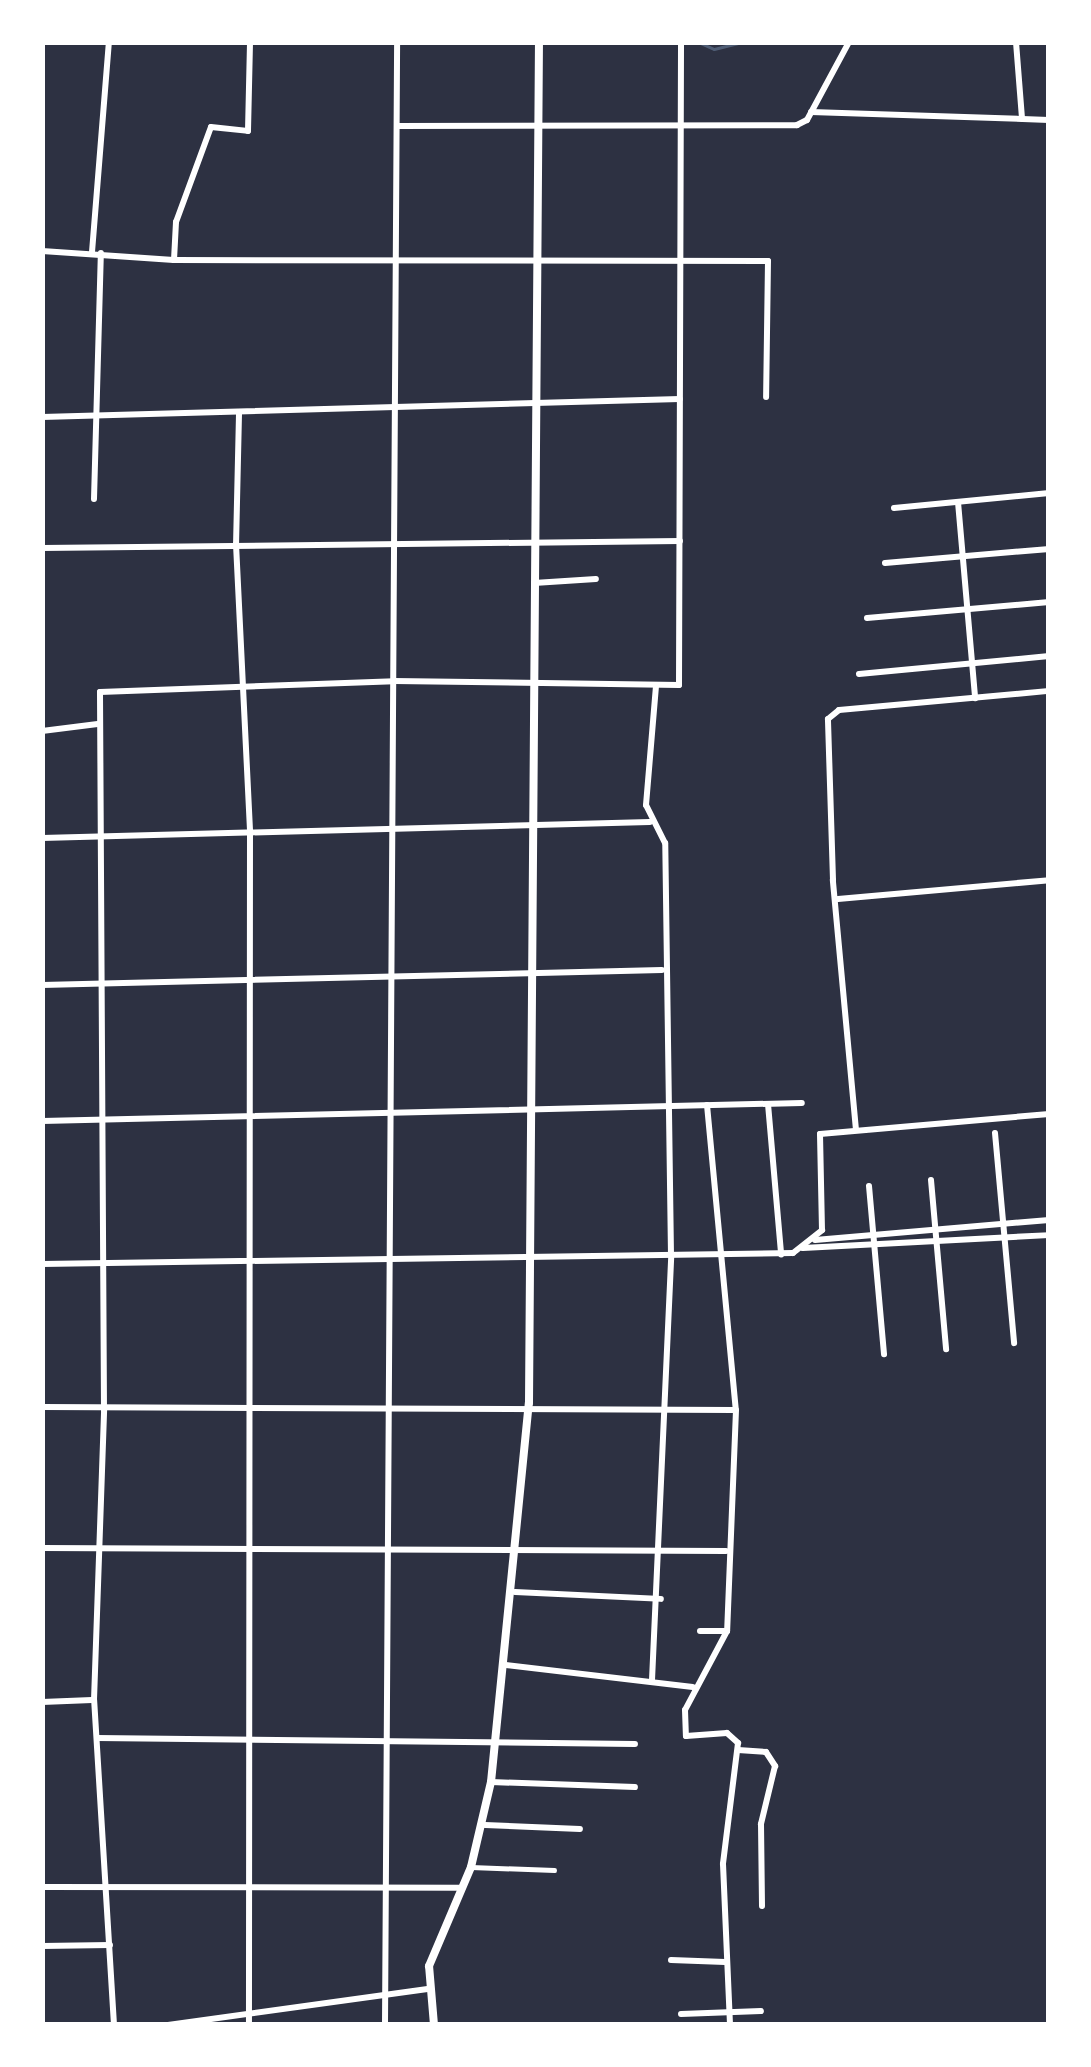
<!DOCTYPE html>
<style>
body{margin:0}
#map{position:relative;width:1091px;height:2067px;overflow:hidden;background:#2d3142;font-family:Ubuntu,sans-serif}
div>[style]{position:absolute}
.stream>*{height:3px;margin:-1.5px;padding:0 1.5px;transform-origin:1.5px;border-radius:1.5px;background:#4f5d75}
.pedestrian>*{height:4.5px;margin:-2.25px;padding:0 2.25px;transform-origin:2.25px;border-radius:2.25px;background:#fff}
.minor>*{height:6px;margin:-3px;padding:0 3px;transform-origin:3px;border-radius:3px;background:#fff}
.tertiary>*{height:8px;margin:-4px;padding:0 4px;transform-origin:4px;border-radius:4px;background:#fff}
span{translate:-50% -50%;white-space:nowrap;text-align:center;line-height:1.15;-webkit-text-stroke:10px #fff;paint-order:stroke}
.frame{position:absolute;inset:0;border:45px solid #fff;pointer-events:none}
</style>
<div id="map">
<div class="stream">
<i style="left:698px;top:42px;width:17px;rotate:24deg"></i>
<i style="left:714px;top:49px;width:30px;rotate:-14deg"></i>
</div>
<div class="pedestrian">
<i style="left:471px;top:1867px;width:83px;rotate:2.1deg"></i>
</div>
<div class="minor">
<i style="left:1016px;top:42px;width:77px;rotate:85.5deg"></i>
<i style="left:811px;top:112px;width:238px;rotate:1.9deg"></i>
<i style="left:397px;top:126px;width:400px;rotate:-0.1deg"></i>
<i style="left:797px;top:125px;width:11px;rotate:-27deg"></i>
<i style="left:807px;top:120px;width:89px;rotate:-61.7deg"></i>
<i style="left:42px;top:251px;width:132px;rotate:3.9deg"></i>
<i style="left:174px;top:260px;width:594px;rotate:0.1deg"></i>
<i style="left:768px;top:261px;width:136px;rotate:90.8deg"></i>
<i style="left:92px;top:252px;width:211px;rotate:-85.4deg"></i>
<i style="left:174px;top:260px;width:38px;rotate:-87deg"></i>
<i style="left:176px;top:222px;width:101px;rotate:-69.8deg"></i>
<i style="left:211px;top:127px;width:37px;rotate:6deg"></i>
<i style="left:248px;top:131px;width:89px;rotate:-88.7deg"></i>
<i style="left:239px;top:414px;width:130px;rotate:91.3deg"></i>
<i style="left:236px;top:544px;width:287px;rotate:87.2deg"></i>
<i style="left:250px;top:831px;width:1194px;rotate:90.05deg"></i>
<i style="left:42px;top:417px;width:638px;rotate:-1.62deg"></i>
<i style="left:94px;top:499px;width:246px;rotate:-88.4deg"></i>
<i style="left:958px;top:502px;width:197px;rotate:85deg"></i>
<i style="left:894px;top:508px;width:156px;rotate:-5.5deg"></i>
<i style="left:42px;top:548px;width:638px;rotate:-0.63deg"></i>
<i style="left:885px;top:563px;width:165px;rotate:-4.9deg"></i>
<i style="left:534px;top:583px;width:62px;rotate:-3.7deg"></i>
<i style="left:867px;top:618px;width:183px;rotate:-5deg"></i>
<i style="left:859px;top:674px;width:191px;rotate:-5.4deg"></i>
<i style="left:42px;top:731px;width:56px;rotate:-7.1deg"></i>
<i style="left:42px;top:838px;width:608px;rotate:-1.51deg"></i>
<i style="left:838px;top:899px;width:212px;rotate:-5.1deg"></i>
<i style="left:42px;top:985px;width:620px;rotate:-1.39deg"></i>
<i style="left:768px;top:1104px;width:151px;rotate:85deg"></i>
<i style="left:707px;top:1105px;width:306px;rotate:84.6deg"></i>
<i style="left:736px;top:1410px;width:221px;rotate:92.3deg"></i>
<i style="left:727px;top:1631px;width:89px;rotate:118deg"></i>
<i style="left:685px;top:1710px;width:26px;rotate:88deg"></i>
<i style="left:686px;top:1736px;width:41px;rotate:-4.2deg"></i>
<i style="left:727px;top:1733px;width:15px;rotate:42deg"></i>
<i style="left:738px;top:1743px;width:122px;rotate:97.1deg"></i>
<i style="left:723px;top:1864px;width:161px;rotate:87.5deg"></i>
<i style="left:42px;top:1121px;width:760px;rotate:-1.36deg"></i>
<i style="left:856px;top:1130px;width:251px;rotate:-95.3deg"></i>
<i style="left:833px;top:880px;width:161px;rotate:-91.8deg"></i>
<i style="left:828px;top:719px;width:14px;rotate:-39deg"></i>
<i style="left:839px;top:710px;width:211px;rotate:-5.2deg"></i>
<i style="left:995px;top:1133px;width:211px;rotate:84.8deg"></i>
<i style="left:931px;top:1180px;width:170px;rotate:84.9deg"></i>
<i style="left:869px;top:1186px;width:169px;rotate:84.9deg"></i>
<i style="left:815px;top:1240px;width:235px;rotate:-4.9deg"></i>
<i style="left:803px;top:1248px;width:246px;rotate:-3deg"></i>
<i style="left:42px;top:1264px;width:751px;rotate:-0.84deg"></i>
<i style="left:793px;top:1253px;width:37px;rotate:-38deg"></i>
<i style="left:822px;top:1230px;width:96px;rotate:-91.2deg"></i>
<i style="left:820px;top:1134px;width:230px;rotate:-5deg"></i>
<i style="left:42px;top:1407px;width:692px;rotate:0.25deg"></i>
<i style="left:42px;top:1548px;width:684px;rotate:0.25deg"></i>
<i style="left:515px;top:1592px;width:146px;rotate:2.7deg"></i>
<i style="left:700px;top:1631px;width:27px"></i>
<i style="left:506px;top:1665px;width:188px;rotate:6.7deg"></i>
<i style="left:652px;top:1680px;width:425px;rotate:-87.4deg"></i>
<i style="left:671px;top:1255px;width:412px;rotate:-90.8deg"></i>
<i style="left:665px;top:843px;width:42px;rotate:-116.6deg"></i>
<i style="left:646px;top:805px;width:119px;rotate:-85.2deg"></i>
<i style="left:42px;top:1702px;width:50px;rotate:-2.3deg"></i>
<i style="left:97px;top:1738px;width:538px;rotate:0.64deg"></i>
<i style="left:738px;top:1750px;width:28px;rotate:4deg"></i>
<i style="left:766px;top:1752px;width:17px;rotate:57deg"></i>
<i style="left:775px;top:1766px;width:60px;rotate:103.6deg"></i>
<i style="left:761px;top:1824px;width:82px;rotate:89.3deg"></i>
<i style="left:491px;top:1782px;width:144px;rotate:2deg"></i>
<i style="left:485px;top:1825px;width:95px;rotate:2.4deg"></i>
<i style="left:42px;top:1887px;width:417px;rotate:0.1deg"></i>
<i style="left:42px;top:1946px;width:68px;rotate:-0.8deg"></i>
<i style="left:671px;top:1960px;width:54px;rotate:2.1deg"></i>
<i style="left:681px;top:2014px;width:80px;rotate:-2.1deg"></i>
<i style="left:114px;top:2025px;width:326px;rotate:-93.5deg"></i>
<i style="left:94px;top:1700px;width:290px;rotate:-88deg"></i>
<i style="left:104px;top:1410px;width:718px;rotate:-90.32deg"></i>
<i style="left:100px;top:692px;width:294px;rotate:-2.1deg"></i>
<i style="left:394px;top:681px;width:285px;rotate:0.8deg"></i>
<i style="left:679px;top:685px;width:643px;rotate:-89.82deg"></i>
<i style="left:168px;top:2025px;width:262px;rotate:-7.9deg"></i>
<i style="left:385px;top:2025px;width:1983px;rotate:-89.65deg"></i>
</div>
<div class="tertiary">
<i style="left:434px;top:2025px;width:59px;rotate:-94.8deg"></i>
<i style="left:429px;top:1966px;width:108px;rotate:-67deg"></i>
<i style="left:471px;top:1867px;width:87px;rotate:-76.8deg"></i>
<i style="left:491px;top:1782px;width:381px;rotate:-84.3deg"></i>
<i style="left:529px;top:1403px;width:1361px;rotate:-89.58deg"></i>
</div>
<div class="frame"></div>
</div>
